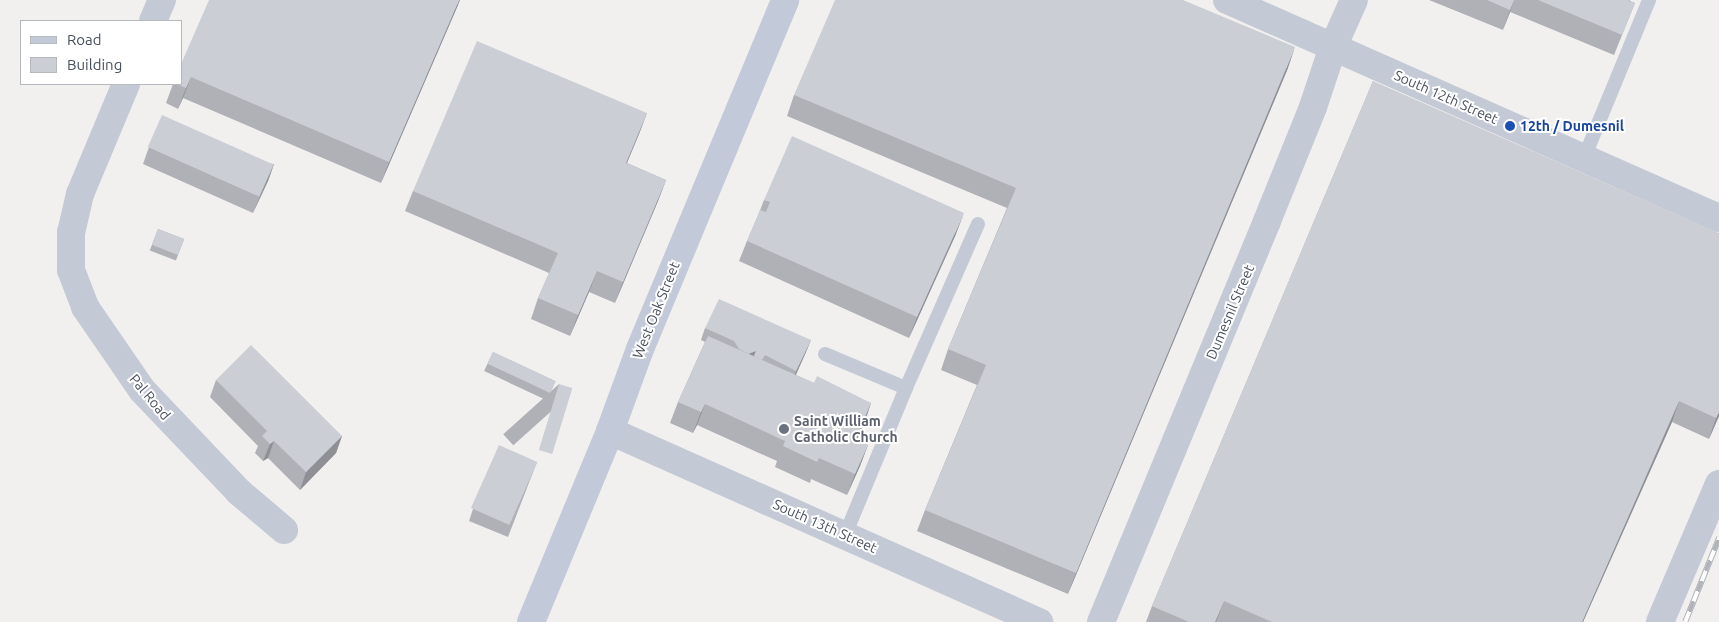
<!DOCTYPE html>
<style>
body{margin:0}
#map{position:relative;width:1719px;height:622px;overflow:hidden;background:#f2f0ef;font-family:Ubuntu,sans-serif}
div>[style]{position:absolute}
.service>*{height:14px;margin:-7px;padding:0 7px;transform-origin:7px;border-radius:7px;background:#c3c9d5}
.minor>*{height:28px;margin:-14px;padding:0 14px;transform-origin:14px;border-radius:14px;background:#c3c9d5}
.tertiary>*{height:28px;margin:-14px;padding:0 14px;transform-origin:14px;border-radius:14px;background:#c3c9d5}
.secondary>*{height:28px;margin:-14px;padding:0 14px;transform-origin:14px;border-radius:14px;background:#c2c9d9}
.rail>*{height:5.5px;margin-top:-2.75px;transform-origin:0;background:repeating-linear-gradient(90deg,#fff 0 11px,#b1b3ba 0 22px);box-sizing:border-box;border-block:1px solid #b1b3ba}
.wall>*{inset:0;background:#afb1b7;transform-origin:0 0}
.shaded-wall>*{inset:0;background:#8e9095}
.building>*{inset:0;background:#cbced5;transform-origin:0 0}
.dots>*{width:14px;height:14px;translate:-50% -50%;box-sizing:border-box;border:2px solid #fff;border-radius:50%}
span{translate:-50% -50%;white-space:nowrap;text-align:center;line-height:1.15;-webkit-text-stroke:4px #fff;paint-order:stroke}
.street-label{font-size:14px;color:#47505d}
.transit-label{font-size:14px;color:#164399;font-weight:700}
.left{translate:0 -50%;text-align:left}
.worship-label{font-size:14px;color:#5b616d;font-weight:700}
.legend{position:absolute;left:20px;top:20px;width:162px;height:65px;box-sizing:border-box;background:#fff;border:1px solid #b5b9be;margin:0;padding:6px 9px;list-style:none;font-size:15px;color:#47505d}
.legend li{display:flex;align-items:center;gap:10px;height:25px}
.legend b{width:25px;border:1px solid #b5b9be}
</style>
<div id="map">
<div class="service">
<i style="left:1584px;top:158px;width:171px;rotate:-67.6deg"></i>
<i style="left:825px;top:354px;width:88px;rotate:22.8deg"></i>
<i style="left:906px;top:388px;width:159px;rotate:112.5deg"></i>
<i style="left:906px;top:388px;width:179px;rotate:-66.3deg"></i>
</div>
<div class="minor">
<i style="left:153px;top:21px;width:23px;rotate:-67deg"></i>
<i style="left:126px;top:84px;width:119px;rotate:112.7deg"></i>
<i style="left:80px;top:194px;width:39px;rotate:103deg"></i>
<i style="left:71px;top:232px;width:38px;rotate:90deg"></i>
<i style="left:71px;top:270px;width:40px;rotate:69deg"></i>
<i style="left:85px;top:307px;width:101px;rotate:55.5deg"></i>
<i style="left:142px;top:390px;width:141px;rotate:46.4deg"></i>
<i style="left:239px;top:492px;width:59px;rotate:40.2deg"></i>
<i style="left:610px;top:431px;width:470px;rotate:24deg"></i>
<i style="left:1101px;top:622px;width:434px;rotate:-67.5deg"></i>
<i style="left:1267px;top:221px;width:123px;rotate:-68deg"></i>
<i style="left:1313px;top:107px;width:63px;rotate:-71.6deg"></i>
<i style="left:1333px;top:47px;width:51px;rotate:-65.9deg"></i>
<i style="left:1660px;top:622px;width:150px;rotate:-66.9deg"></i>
</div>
<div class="tertiary">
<i style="left:1227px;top:0;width:538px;rotate:23.9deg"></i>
</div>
<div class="secondary">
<i style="left:531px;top:622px;width:207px;rotate:-67.5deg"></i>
<i style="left:610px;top:431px;width:87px;rotate:-69.9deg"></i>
<i style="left:640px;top:349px;width:378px;rotate:-67.4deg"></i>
</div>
<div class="rail">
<i style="left:1685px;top:622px;width:91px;rotate:-68deg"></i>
</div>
<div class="wall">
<i style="clip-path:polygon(1429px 0,1630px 0,1630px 1px,1635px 3px,1614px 55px,1510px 12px,1503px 30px)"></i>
<i style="clip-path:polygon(458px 5px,381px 183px,183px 98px,178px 109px,166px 103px,173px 84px,181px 84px,181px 64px)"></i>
<i style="clip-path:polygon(1288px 68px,1068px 594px,917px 531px,925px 510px,977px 385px,941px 370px,948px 349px,1007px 208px,787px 116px,794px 95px)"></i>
<i style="clip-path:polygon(1373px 81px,1719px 416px,1709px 439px,1672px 422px,1583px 622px,1146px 622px,1152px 606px)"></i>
<i style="clip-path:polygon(647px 113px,639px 134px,627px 163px,666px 180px,658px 201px,615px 303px,589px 292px,570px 336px,531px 319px,538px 298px,549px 273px,405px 211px,413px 191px)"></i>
<i style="clip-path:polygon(149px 147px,274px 164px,268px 181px,253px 213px,143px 164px)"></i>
<i style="clip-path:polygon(764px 200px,956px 234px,909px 338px,739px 261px,747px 241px,759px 213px)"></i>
<i style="left:158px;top:229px;width:28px;height:23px;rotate:21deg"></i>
<i style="clip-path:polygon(705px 328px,811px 340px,806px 352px,796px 375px,814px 383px,871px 403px,864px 424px,856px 441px,868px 445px,860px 466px,847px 495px,811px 479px,810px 483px,775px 467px,777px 461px,697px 425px,693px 433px,670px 423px,678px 402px,705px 342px,701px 340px)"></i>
<i style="left:493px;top:352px;width:69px;height:21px;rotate:25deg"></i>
<i style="clip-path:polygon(216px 380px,342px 436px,336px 453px,300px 490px,268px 458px,263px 461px,255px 453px,258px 446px,210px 397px)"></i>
<i style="left:559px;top:384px;width:15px;height:75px;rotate:48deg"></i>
<i style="clip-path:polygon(537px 462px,508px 537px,469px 521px,473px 509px)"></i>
</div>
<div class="shaded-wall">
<i style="clip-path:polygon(459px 0,460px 0,458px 5px,381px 183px,389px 162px)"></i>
<i style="clip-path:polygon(1514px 0,1510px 12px,1503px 30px,1510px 10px)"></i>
<i style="clip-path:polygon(1295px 47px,1288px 68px,1068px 594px,1076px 573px)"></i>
<i style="clip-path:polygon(191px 77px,183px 98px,178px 109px,186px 88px)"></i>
<i style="clip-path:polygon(647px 113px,639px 134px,618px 184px,626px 163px)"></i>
<i style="clip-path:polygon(274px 164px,268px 181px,253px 213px,260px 196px)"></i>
<i style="clip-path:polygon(666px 180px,658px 201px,615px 303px,623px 282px)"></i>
<i style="clip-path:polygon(964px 213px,956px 234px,909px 338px,917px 317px)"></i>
<i style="clip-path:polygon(597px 271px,589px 292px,570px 336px,578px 315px)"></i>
<i style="clip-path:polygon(811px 340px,806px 352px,792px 383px,796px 371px)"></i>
<i style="clip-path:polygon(756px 351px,754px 356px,748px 354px)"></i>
<i style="clip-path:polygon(1679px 401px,1672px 422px,1583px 622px,1582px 622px)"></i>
<i style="clip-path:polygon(871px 403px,864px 424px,847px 461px,855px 440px)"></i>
<i style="clip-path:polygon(705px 404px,697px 425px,693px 433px,701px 412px)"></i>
<i style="clip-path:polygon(1719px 412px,1719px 416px,1709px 439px,1716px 418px)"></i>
<i style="clip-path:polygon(342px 436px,336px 453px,300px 490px,306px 472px)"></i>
<i style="clip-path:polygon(274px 441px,268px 458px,263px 461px,270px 444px)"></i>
<i style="clip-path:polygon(868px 445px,860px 466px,847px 495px,855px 474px)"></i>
<i style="clip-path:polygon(1224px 601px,1216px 622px,1215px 622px)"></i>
</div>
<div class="building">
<i style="clip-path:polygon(209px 0,459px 0,389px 162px,191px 77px,186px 88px,176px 84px,181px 84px,181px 64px)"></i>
<i style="clip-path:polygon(835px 0,1183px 0,1295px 47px,1076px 573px,925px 510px,986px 365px,948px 349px,1016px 188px,794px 95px)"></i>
<i style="clip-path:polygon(1487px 0,1514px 0,1510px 10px)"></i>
<i style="clip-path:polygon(1538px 0,1629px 0,1629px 1px,1635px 3px,1622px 35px)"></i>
<i style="clip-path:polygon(477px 41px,647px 113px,626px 163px,666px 180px,623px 282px,597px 271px,578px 315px,538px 298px,558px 253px,413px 191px)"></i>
<i style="clip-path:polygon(1373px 81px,1719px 233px,1719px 412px,1716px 418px,1679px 401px,1582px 622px,1272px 622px,1224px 601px,1215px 622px,1189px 622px,1152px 606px)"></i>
<i style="left:162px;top:115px;width:122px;height:35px;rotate:24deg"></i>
<i style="clip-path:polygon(792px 136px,964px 213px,917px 317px,747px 241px,760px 210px,766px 212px,770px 202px,764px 200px)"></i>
<i style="left:158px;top:229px;width:28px;height:17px;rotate:21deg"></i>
<i style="clip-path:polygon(719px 299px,811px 340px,796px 371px,765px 355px,762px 360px,754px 356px,756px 351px,748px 354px,747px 353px,739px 349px,734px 341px,705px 328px)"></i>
<i style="clip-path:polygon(708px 336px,814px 383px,817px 376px,871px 403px,855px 440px,868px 445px,855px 474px,819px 458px,817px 462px,783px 446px,785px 441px,705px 404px,701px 412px,678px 402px)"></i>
<i style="clip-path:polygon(251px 345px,342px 436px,306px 472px,274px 441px,270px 444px,262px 436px,267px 431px,216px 380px)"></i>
<i style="left:493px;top:352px;width:69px;height:13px;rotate:25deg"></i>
<i style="left:559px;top:384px;width:14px;height:69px;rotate:17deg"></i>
<i style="left:499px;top:445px;width:42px;height:69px;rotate:24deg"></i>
</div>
<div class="dots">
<i style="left:1510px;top:126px;background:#1a4fb4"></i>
<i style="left:784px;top:429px;background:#6b7280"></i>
</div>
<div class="street-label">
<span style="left:1446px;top:97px;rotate:24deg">South 12th Street</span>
<span style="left:656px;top:310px;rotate:-68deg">West Oak Street</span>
<span style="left:1230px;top:312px;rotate:-67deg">Dumesnil Street</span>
<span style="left:150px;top:397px;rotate:50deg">Pal Road</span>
<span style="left:825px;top:526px;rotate:24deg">South 13th Street</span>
</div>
<div class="transit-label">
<span class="left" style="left:1520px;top:126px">12th / Dumesnil</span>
</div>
<div class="worship-label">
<span class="left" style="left:794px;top:429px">Saint William<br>Catholic Church</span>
</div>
<ul class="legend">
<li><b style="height:6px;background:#c2c9d9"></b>Road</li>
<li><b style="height:14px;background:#cbced5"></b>Building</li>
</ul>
</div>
